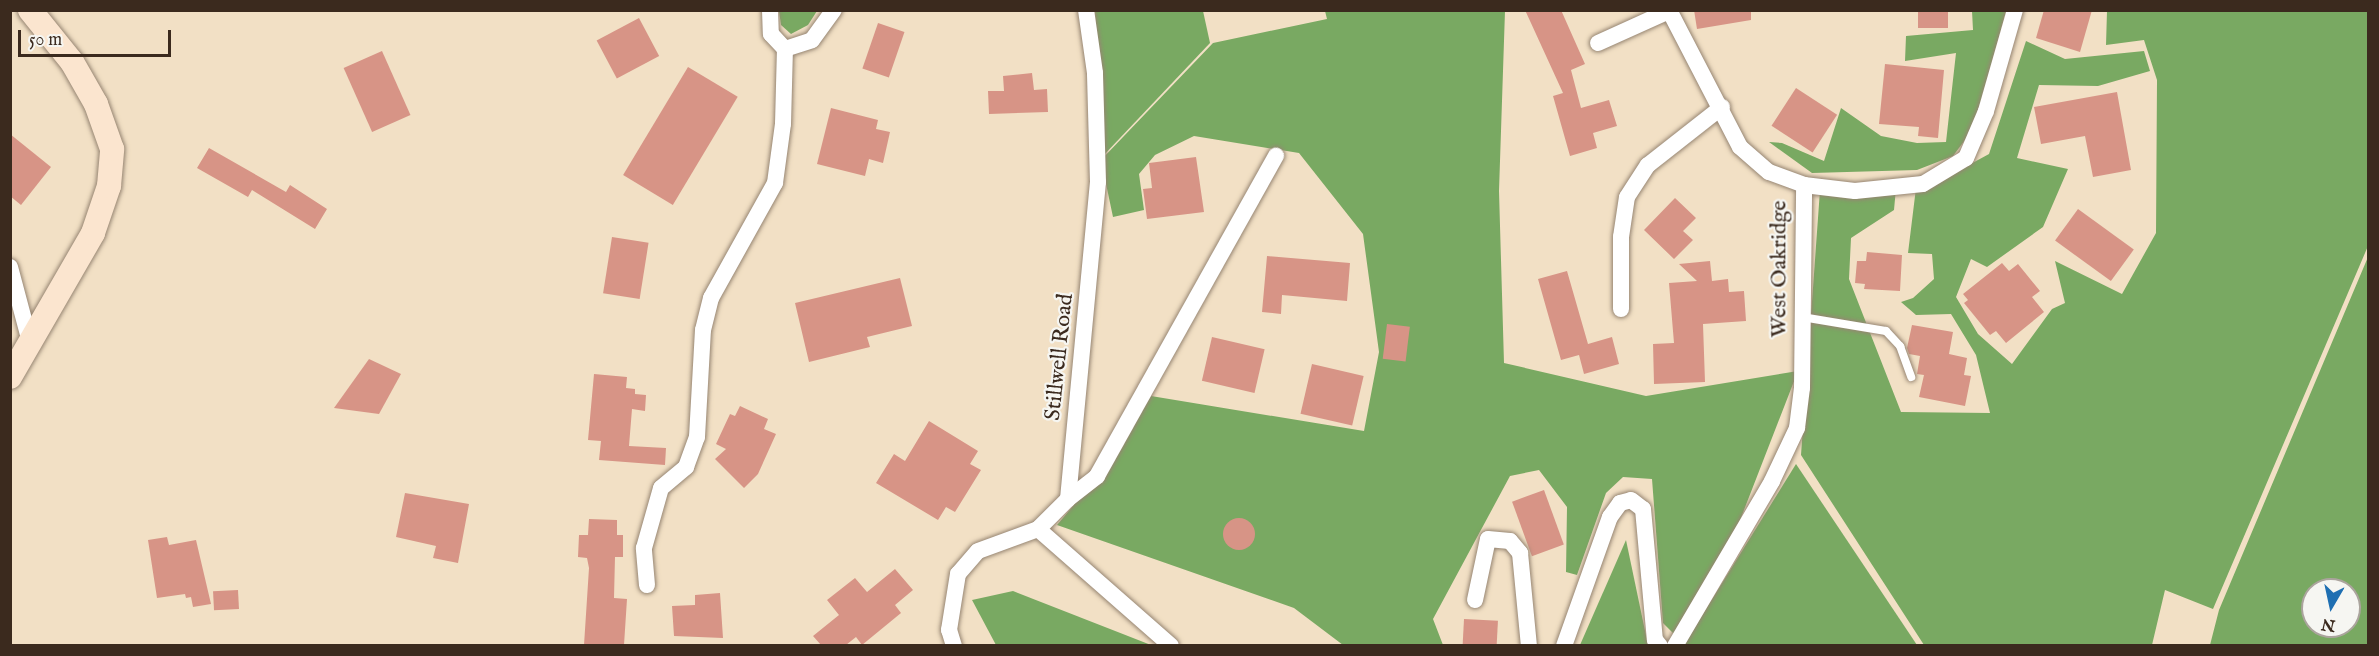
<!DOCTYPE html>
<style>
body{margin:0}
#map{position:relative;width:2379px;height:656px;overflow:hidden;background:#f2e0c5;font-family:"IM FELL English",serif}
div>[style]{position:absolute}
.forest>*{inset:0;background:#79a962}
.building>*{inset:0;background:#d79486;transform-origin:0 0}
.round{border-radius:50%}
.roads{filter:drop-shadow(0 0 2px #968572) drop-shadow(0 0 2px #968572)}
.lane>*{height:8px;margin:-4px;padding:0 4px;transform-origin:4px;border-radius:4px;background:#fff}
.street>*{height:16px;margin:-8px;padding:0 8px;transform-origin:8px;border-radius:8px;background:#fff}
.secondary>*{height:24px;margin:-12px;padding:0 12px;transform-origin:12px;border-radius:12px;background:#fbe5cf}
span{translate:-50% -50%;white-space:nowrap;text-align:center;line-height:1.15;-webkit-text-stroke:4.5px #f6f6f2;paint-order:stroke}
.street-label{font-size:22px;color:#3b2a1e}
.frame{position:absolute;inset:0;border:12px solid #3b2a1e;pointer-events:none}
.north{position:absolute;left:2301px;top:578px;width:60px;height:60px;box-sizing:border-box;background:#f6f6f2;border:2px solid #aba49d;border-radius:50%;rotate:189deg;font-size:16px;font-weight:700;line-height:24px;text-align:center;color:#3b2a1e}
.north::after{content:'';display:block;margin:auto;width:21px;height:27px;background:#1f6fb2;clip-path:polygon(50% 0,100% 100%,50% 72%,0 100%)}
.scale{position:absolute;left:18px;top:30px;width:153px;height:27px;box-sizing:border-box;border:3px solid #3b2a1e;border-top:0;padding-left:8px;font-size:18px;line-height:21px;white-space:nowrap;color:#3b2a1e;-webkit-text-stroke:4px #f6f6f2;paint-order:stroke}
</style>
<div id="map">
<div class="forest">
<i style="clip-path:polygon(779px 11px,779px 10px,817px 11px,808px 25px,791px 34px,781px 25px)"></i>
<i style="clip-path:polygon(1095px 11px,1203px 11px,1210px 43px,1102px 157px)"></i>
<i style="clip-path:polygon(1325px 11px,1505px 11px,1499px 191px,1504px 363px,1646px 396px,1798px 371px,1737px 528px,1674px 634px,1663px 623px,1652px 479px,1623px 477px,1606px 493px,1577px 575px,1566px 572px,1567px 507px,1539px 470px,1510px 476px,1433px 619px,1443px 645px,1343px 645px,1294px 608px,1057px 525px,1101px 473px,1151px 396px,1364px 431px,1379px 352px,1363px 234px,1299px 153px,1194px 136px,1155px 155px,1139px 174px,1144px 210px,1113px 217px,1101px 160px,1213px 43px,1327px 19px)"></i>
<i style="clip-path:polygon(1972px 11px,2006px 11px,1980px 107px,1968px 136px,1953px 156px,1917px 170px,1812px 173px,1769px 142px,1782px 143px,1824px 161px,1841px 108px,1881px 136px,1917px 143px,1946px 142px,1956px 53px,1905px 61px,1906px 36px,1973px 30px)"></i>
<i style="clip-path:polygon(2107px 11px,2368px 11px,2368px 246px,2213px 609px,2165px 590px,2152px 645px,1924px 645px,1801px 455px,1820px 190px,1896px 188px,1894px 210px,1851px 238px,1849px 279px,1901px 412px,1990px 413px,1976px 355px,1951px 314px,1916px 315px,1901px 302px,1913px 298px,1934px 279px,1932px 254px,1908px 253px,1916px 188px,1932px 185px,1989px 154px,2026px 41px,2065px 59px,2144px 51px,2150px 71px,2098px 86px,2039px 85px,2017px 158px,2068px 169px,2043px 227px,1987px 267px,1971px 259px,1956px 297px,1978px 334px,2012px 364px,2052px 309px,2065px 303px,2055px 261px,2122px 294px,2156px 233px,2157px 80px,2144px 40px,2106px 45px)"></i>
<i style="clip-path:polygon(evenodd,2368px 257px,2368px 645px,2210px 645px,2219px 610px,2368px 257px,2313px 590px,2349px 590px,2349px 626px,2313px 626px,2313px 590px)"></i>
<i style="clip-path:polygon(1796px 464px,1917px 645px,1683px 646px)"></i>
<i style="clip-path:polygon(1626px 540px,1648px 645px,1580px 645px)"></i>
<i style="clip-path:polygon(1013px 591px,1151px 645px,996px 645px,972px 600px)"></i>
</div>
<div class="building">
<i style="clip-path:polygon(1525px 10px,1561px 10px,1585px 64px,1571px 70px,1581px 108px,1609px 100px,1617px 126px,1593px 133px,1597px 148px,1570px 156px,1553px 96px,1563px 93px)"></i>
<i style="clip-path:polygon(1694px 10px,1751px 10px,1751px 20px,1697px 29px)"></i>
<i style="left:1918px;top:10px;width:30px;height:18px"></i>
<i style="clip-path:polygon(2044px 10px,2092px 10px,2080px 52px,2036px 38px)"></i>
<i style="left:639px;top:18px;width:43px;height:48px;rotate:62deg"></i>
<i style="left:878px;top:23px;width:28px;height:48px;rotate:19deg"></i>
<i style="left:382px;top:51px;width:70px;height:42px;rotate:66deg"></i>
<i style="clip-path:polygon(1885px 64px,1944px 70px,1938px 138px,1918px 136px,1919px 127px,1879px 124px)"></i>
<i style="left:688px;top:67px;width:58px;height:126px;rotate:31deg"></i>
<i style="clip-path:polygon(1032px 73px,1034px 90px,1047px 89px,1048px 112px,989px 114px,988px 91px,1004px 91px,1003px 76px)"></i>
<i style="left:1796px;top:88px;width:49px;height:45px;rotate:33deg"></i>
<i style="clip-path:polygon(2117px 92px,2131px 170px,2093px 177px,2085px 136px,2041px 144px,2034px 107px)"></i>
<i style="clip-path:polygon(831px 108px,878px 120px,876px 129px,890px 132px,883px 163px,869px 159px,865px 176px,817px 164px)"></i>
<i style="clip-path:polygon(10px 134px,51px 167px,21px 205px,10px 196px)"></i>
<i style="clip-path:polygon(209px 148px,286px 192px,290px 185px,327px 209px,315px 229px,252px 190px,248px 197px,197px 168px)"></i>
<i style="clip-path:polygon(1196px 157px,1204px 212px,1147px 219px,1143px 189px,1152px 188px,1149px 163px)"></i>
<i style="clip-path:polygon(1675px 198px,1696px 218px,1683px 231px,1693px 240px,1674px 259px,1644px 230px)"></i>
<i style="left:2078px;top:209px;width:69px;height:39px;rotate:36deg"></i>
<i style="left:612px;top:237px;width:37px;height:57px;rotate:9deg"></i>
<i style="clip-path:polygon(1867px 252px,1902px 255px,1900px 291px,1864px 289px,1865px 284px,1855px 283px,1857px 261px,1866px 261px)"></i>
<i style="clip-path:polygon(1267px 256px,1350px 263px,1347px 301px,1282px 295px,1281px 314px,1262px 312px)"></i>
<i style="clip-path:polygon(1710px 261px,1712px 281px,1728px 279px,1729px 292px,1744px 291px,1746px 321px,1703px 324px,1705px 382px,1654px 384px,1653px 344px,1674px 343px,1669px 283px,1697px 281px,1679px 264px)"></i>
<i style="clip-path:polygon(2002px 263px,2009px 271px,2018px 264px,2040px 291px,2032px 297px,2044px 312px,2006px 343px,1996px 331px,1990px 335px,1964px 303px,1968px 300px,1963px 294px)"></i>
<i style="clip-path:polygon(1567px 271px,1588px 344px,1612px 337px,1619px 364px,1584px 374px,1579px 355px,1561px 360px,1538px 279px)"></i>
<i style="clip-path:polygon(900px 278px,912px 326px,867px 337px,870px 347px,809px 362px,795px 303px)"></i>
<i style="left:1387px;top:324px;width:23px;height:35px;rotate:7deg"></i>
<i style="clip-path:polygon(1912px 325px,1953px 332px,1949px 354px,1967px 358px,1964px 375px,1971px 376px,1965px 406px,1919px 397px,1924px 375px,1917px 374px,1920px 356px,1909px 354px,1907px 348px)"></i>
<i style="left:1212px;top:337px;width:54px;height:45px;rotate:13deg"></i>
<i style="clip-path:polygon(369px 359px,401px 374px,379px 414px,334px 408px)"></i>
<i style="left:1312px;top:364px;width:53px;height:51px;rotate:13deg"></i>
<i style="clip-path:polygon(594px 374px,627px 377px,626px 388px,635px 389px,635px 394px,646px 395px,645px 411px,632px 409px,629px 446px,666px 448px,665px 465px,599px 460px,601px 441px,588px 440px)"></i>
<i style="clip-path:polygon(740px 406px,768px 419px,764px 429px,776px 434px,758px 474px,744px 488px,715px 459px,726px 449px,716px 444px,730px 414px,735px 416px)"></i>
<i style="clip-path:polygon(929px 421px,978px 451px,970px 464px,981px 470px,955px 512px,946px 507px,938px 520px,876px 483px,894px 454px,905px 461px)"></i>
<i style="left:1544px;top:490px;width:58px;height:34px;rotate:70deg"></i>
<i style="clip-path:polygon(405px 493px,469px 504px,458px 563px,433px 558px,436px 546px,396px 537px)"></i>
<i class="round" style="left:1223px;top:518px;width:32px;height:32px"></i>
<i style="clip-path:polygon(589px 519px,617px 520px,617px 535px,623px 535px,623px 557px,615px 557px,614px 598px,627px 599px,624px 645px,584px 645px,589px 568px,587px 558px,578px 557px,579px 535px,588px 535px)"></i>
<i style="clip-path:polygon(167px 537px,169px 545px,196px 540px,211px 604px,193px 607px,191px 597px,186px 598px,185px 594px,157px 598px,148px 540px)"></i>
<i style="clip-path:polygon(895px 569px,913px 590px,895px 605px,901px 613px,862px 645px,856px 637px,846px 645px,821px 645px,813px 636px,839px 615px,827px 600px,855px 578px,867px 592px)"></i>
<i style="left:238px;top:590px;width:19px;height:25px;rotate:87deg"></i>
<i style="clip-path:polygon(720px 593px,723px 638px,674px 636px,672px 606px,695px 605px,695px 595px)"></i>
<i style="left:1464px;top:619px;width:34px;height:26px;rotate:3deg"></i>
</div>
<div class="roads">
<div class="lane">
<i style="left:1802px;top:317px;width:85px;rotate:9.5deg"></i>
<i style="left:1886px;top:331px;width:21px;rotate:47deg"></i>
<i style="left:1900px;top:346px;width:33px;rotate:70deg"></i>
</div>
<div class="street">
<i style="left:770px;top:10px;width:24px;rotate:88deg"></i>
<i style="left:771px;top:34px;width:21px;rotate:47deg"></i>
<i style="left:785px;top:49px;width:28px;rotate:-18deg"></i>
<i style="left:812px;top:40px;width:37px;rotate:-54deg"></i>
<i style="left:1669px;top:10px;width:154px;rotate:62.6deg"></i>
<i style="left:1740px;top:147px;width:38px;rotate:41deg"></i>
<i style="left:1769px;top:172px;width:37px;rotate:20deg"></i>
<i style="left:1598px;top:43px;width:78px;rotate:-24.3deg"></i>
<i style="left:10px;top:267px;width:82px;rotate:75.1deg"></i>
<i style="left:1621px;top:309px;width:72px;rotate:-90deg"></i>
<i style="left:1621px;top:237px;width:40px;rotate:-81.5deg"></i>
<i style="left:1627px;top:197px;width:38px;rotate:-57deg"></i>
<i style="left:1648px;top:165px;width:94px;rotate:-38.1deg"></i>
<i style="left:1068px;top:499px;width:37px;rotate:-38deg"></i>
<i style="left:1097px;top:476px;width:367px;rotate:-60.8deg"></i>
<i style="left:1038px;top:529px;width:177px;rotate:41.3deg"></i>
<i style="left:647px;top:585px;width:37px;rotate:-95deg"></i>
<i style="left:644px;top:548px;width:62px;rotate:-74.2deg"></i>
<i style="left:661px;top:488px;width:33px;rotate:-40deg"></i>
<i style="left:686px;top:467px;width:32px;rotate:-70deg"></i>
<i style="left:697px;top:437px;width:107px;rotate:-86.8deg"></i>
<i style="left:703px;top:330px;width:33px;rotate:-76deg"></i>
<i style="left:711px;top:298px;width:132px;rotate:-60.9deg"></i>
<i style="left:775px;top:183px;width:60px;rotate:-82.3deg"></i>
<i style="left:783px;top:124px;width:75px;rotate:-88.5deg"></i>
<i style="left:1475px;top:600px;width:62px;rotate:-78deg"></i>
<i style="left:1488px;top:539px;width:22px;rotate:5deg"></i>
<i style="left:1510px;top:541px;width:16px;rotate:50deg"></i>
<i style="left:1520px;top:553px;width:93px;rotate:84.5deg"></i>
<i style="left:954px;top:646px;width:17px;rotate:-107deg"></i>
<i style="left:949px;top:630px;width:57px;rotate:-80.9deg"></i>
<i style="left:958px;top:574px;width:30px;rotate:-49deg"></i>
<i style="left:978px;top:551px;width:64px;rotate:-20.1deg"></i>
<i style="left:1038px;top:529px;width:42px;rotate:-45deg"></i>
<i style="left:1068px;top:499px;width:318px;rotate:-84.6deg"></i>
<i style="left:1098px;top:182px;width:109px;rotate:-91.6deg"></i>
<i style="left:1095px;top:73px;width:64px;rotate:-98.1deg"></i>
<i style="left:1564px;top:646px;width:137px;rotate:-70.4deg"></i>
<i style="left:1610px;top:517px;width:17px;rotate:-54deg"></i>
<i style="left:1620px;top:503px;width:11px;rotate:-15deg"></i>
<i style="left:1631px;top:500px;width:15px;rotate:37deg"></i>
<i style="left:1643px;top:509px;width:132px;rotate:84.8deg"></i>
<i style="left:1655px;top:640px;width:8px;rotate:50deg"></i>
<i style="left:1675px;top:646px;width:191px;rotate:-59.5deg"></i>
<i style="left:1772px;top:481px;width:59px;rotate:-64.7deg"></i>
<i style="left:1797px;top:428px;width:40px;rotate:-82.9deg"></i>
<i style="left:1802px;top:388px;width:203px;rotate:-89.4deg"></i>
<i style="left:1804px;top:185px;width:51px;rotate:6.7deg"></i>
<i style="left:1855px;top:191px;width:68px;rotate:-5.9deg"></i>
<i style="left:1923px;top:184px;width:50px;rotate:-31.2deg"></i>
<i style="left:1966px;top:158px;width:51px;rotate:-66.9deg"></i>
<i style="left:1986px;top:111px;width:105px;rotate:-74deg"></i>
</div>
<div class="secondary">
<i style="left:10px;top:377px;width:166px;rotate:-60deg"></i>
<i style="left:93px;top:233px;width:50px;rotate:-71.2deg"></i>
<i style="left:109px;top:186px;width:37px;rotate:-85deg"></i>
<i style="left:112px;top:149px;width:48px;rotate:-109.6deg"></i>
<i style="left:96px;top:104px;width:48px;rotate:-119.7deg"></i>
<i style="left:72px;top:62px;width:67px;rotate:-128.9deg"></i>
</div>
</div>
<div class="street-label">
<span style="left:1780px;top:269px;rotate:-90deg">West Oakridge</span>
<span style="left:1060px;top:357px;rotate:-84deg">Stillwell Road</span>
</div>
<div class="frame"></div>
<div class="north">N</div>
<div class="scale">50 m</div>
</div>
